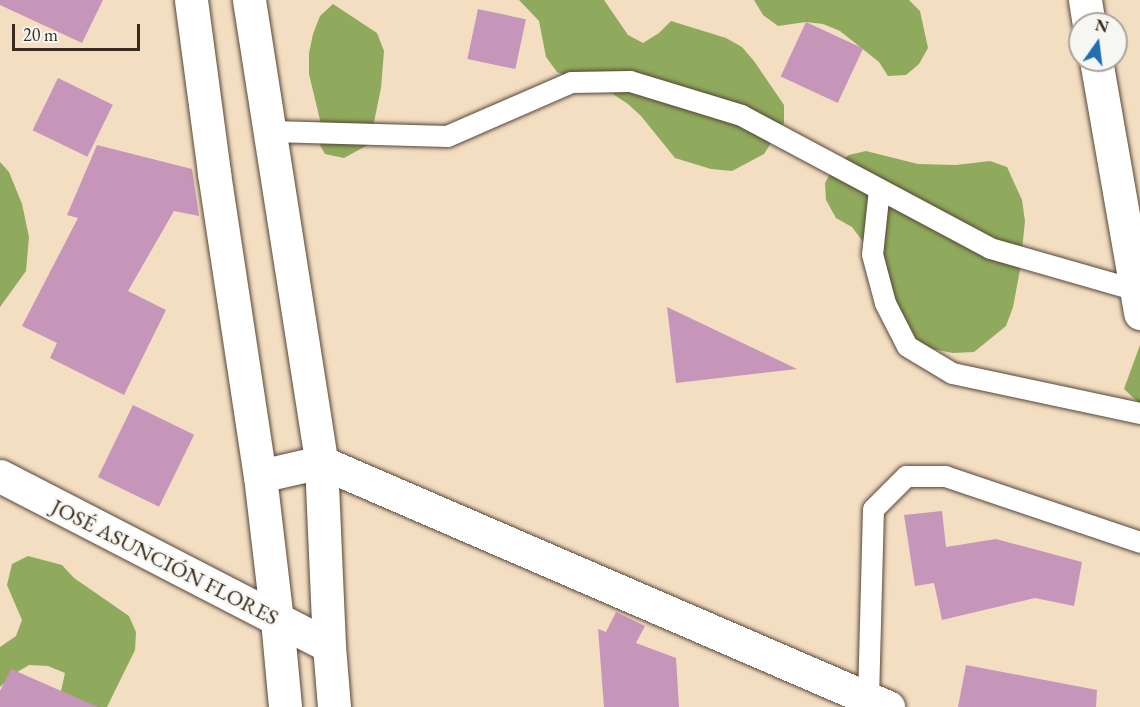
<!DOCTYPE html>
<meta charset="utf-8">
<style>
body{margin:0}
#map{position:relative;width:1140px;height:707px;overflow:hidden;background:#f3dec2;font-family:"EB Garamond",serif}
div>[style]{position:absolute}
.forest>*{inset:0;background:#8faa5c}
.building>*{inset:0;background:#c596b9;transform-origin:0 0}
.roads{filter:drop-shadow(0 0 2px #574537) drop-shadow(0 0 2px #574537)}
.lane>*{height:21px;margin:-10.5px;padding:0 10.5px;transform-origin:10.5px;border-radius:10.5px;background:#fff}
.street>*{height:33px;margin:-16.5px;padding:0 16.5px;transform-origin:16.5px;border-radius:16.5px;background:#fff}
.secondary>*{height:33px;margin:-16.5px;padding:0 16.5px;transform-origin:16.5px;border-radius:16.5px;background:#fff}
.primary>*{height:33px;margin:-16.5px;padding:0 16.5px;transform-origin:16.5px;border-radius:16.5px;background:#fff}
span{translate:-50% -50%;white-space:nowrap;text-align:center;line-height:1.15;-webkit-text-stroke:4.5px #f6f6f2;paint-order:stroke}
.street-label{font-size:22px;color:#3b2a1e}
.north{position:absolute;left:1068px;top:12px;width:60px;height:60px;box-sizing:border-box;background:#f6f6f2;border:2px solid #aba49d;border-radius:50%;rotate:14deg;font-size:16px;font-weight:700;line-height:24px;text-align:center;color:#3b2a1e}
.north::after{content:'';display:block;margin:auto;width:21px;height:27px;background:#1f6fb2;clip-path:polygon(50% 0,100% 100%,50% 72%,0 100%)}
.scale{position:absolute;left:12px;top:24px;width:128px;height:27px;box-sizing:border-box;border:3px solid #3b2a1e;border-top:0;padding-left:8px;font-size:18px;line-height:21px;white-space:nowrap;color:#3b2a1e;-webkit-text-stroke:4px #f6f6f2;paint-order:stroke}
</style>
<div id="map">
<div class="forest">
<i style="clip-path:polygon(519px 0,604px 0,628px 35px,643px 43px,659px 33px,671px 21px,726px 38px,742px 47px,754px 61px,784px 105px,784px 123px,764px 154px,732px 171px,711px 169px,675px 158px,641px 116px,628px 104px,613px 94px,557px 72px,546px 57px,539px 21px)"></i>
<i style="clip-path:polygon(754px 0,909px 0,920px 11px,928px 48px,919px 64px,906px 75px,888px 76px,879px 62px,840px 31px,823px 24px,806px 22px,778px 26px,763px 15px)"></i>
<i style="clip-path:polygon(333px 4px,377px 33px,384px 51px,381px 88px,374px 122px,375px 141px,344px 158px,325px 154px,316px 138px,320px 120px,309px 74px,309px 53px,313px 34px,320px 16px)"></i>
<i style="clip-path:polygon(866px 151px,918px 164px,956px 165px,990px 161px,1007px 167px,1022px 200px,1025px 221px,1020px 270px,1013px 307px,1006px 326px,974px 352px,953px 353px,917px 346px,867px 247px,852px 227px,836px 218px,826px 200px,825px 183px,835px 165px,849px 155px)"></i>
<i style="clip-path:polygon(0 162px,9px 172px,22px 204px,29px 237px,26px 271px,0 307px)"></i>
<i style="clip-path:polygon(1140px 345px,1140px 404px,1124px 389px)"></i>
<i style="clip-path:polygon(28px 556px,62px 565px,74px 578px,129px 616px,136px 632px,135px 650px,107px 707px,49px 707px,61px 691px,65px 673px,48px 666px,29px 665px,14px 674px,0 687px,0 647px,16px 636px,22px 620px,7px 585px,12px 564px)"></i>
</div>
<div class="building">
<i style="clip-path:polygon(0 0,103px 0,82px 43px,0 5px)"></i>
<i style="left:478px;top:9px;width:49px;height:51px;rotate:12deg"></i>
<i style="left:806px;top:22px;width:63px;height:60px;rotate:25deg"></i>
<i style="left:58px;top:78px;width:61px;height:58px;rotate:26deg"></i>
<i style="clip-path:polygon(97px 145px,192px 169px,199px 216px,174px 211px,128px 291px,166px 310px,124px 395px,50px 358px,57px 343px,22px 326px,78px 218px,67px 215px)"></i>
<i style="clip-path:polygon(667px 307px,797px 369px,676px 383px)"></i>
<i style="left:133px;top:405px;width:68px;height:80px;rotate:26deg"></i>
<i style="clip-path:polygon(942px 511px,946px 547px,996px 539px,1082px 562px,1074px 606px,1035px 598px,942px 620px,934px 583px,915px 586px,904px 515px)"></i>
<i style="clip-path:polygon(616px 612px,645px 626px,636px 643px,676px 658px,679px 707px,604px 707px,598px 629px,606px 632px)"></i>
<i style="clip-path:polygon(966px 665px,1097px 690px,1096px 707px,958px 707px)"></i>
<i style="clip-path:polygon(11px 669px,98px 707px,0 707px,0 691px)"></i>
</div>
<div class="roads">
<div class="lane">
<i style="left:271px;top:131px;width:176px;rotate:1.6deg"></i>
<i style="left:447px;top:136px;width:135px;rotate:-23.5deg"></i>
<i style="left:571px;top:82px;width:59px;rotate:-1deg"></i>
<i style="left:630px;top:81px;width:116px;rotate:17deg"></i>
<i style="left:741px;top:115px;width:282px;rotate:28.1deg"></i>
<i style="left:990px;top:248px;width:152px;rotate:16deg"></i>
<i style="left:879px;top:189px;width:65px;rotate:96.1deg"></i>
<i style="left:872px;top:254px;width:51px;rotate:75.1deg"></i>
<i style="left:885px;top:303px;width:48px;rotate:62.9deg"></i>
<i style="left:907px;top:346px;width:52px;rotate:31deg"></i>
<i style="left:952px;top:373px;width:192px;rotate:12deg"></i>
<i style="left:868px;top:699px;width:190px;rotate:-88.5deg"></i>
<i style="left:873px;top:509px;width:47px;rotate:-45deg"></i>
<i style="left:906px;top:476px;width:39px"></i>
<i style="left:945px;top:476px;width:206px;rotate:18.7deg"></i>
</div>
<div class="street">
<i style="left:191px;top:0;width:175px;rotate:82.4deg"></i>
<i style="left:214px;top:173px;width:306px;rotate:81.4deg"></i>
<i style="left:260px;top:476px;width:145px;rotate:83.3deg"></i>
<i style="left:249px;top:0;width:468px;rotate:81.1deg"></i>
<i style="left:321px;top:462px;width:184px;rotate:87.5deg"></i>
<i style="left:260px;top:476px;width:63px;rotate:-12.9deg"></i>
<i style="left:321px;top:462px;width:618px;rotate:23.37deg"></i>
</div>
<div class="secondary">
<i style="left:0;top:476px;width:370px;rotate:27.3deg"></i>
<i style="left:329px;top:646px;width:61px;rotate:85.3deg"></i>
<i style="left:277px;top:620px;width:87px;rotate:84.7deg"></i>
</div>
<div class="primary">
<i style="left:1085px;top:0;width:24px;rotate:81deg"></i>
<i style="left:1096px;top:60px;width:257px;rotate:80.1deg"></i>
</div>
</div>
<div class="street-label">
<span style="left:165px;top:562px;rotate:27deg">JOSÉ ASUNCIÓN FLORES</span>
</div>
<div class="north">N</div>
<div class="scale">20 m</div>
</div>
